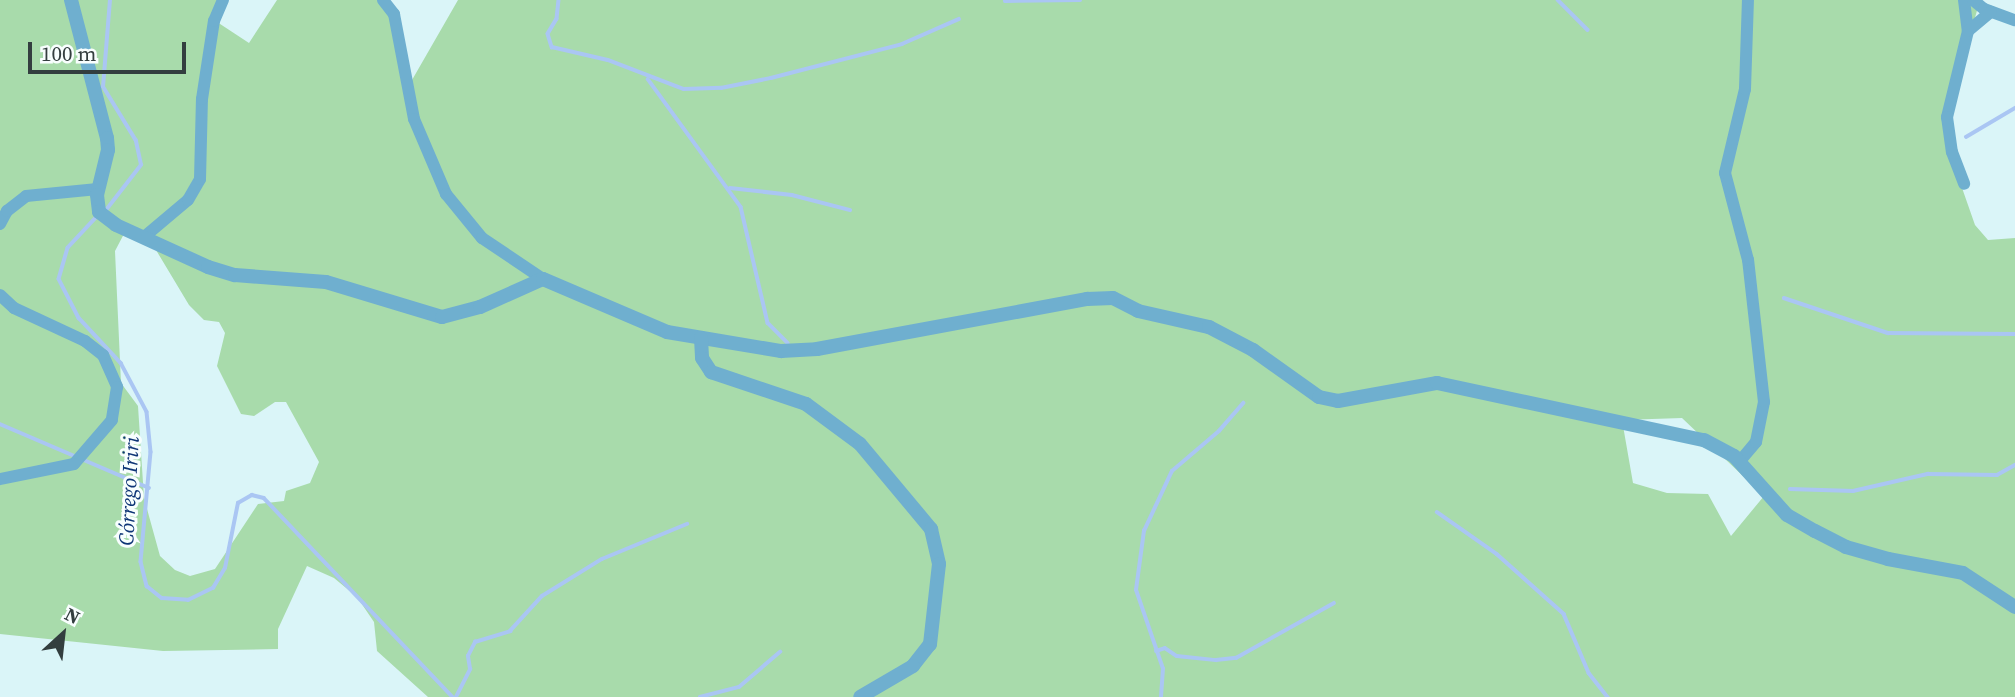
<!DOCTYPE html>
<meta charset="utf-8">
<style>
body{margin:0}
#map{position:relative;width:2015px;height:697px;overflow:hidden;background:#daf5f8;font-family:"Source Serif 4",serif}
div>[style]{position:absolute}
.green>*{inset:0;background:#a8dbab}
.stream>*{height:3.5px;margin:-1.75px;padding:0 1.75px;transform-origin:1.75px;border-radius:1.75px;background:#aac6f3}
.minor>*{height:12px;margin:-6px;padding:0 6px;transform-origin:6px;border-radius:6px;background:#6fafcf}
.tertiary>*{height:14px;margin:-7px;padding:0 7px;transform-origin:7px;border-radius:7px;background:#6fafcf}
span{translate:-50% -50%;white-space:nowrap;text-align:center;line-height:1.15;-webkit-text-stroke:6px #f8fefe;paint-order:stroke}
.water-label{font-size:21px;color:#0e3576;font-style:italic}
.north{position:absolute;left:28px;top:599px;width:70px;height:70px;-webkit-text-stroke:5px #f8fefe;paint-order:stroke;rotate:27deg;font-size:19px;font-weight:700;line-height:28px;text-align:center;color:#333e3f}
.north::after{content:'';display:block;margin:auto;width:24px;height:32px;background:#333e3f;clip-path:polygon(50% 0,100% 100%,50% 72%,0 100%)}
.scale{position:absolute;left:28px;top:42px;width:158px;height:32px;box-sizing:border-box;border:4px solid #333e3f;border-top:0;padding-left:9px;font-size:21px;line-height:24px;white-space:nowrap;color:#333e3f;-webkit-text-stroke:5px #f8fefe;paint-order:stroke}
</style>
<div id="map">
<div class="green">
<i style="clip-path:polygon(evenodd,0 0,223px 0,214px 20px,249px 43px,277px 0,386px 0,412px 80px,458px 0,1980px 0,1951px 102px,1947px 145px,1975px 225px,1988px 240px,2015px 238px,2015px 697px,428px 697px,377px 651px,374px 622px,357px 597px,334px 578px,307px 566px,278px 629px,278px 649px,163px 651px,0 634px,0 0,126px 230px,153px 245px,189px 305px,204px 320px,219px 322px,225px 333px,217px 366px,241px 414px,254px 416px,275px 402px,286px 402px,319px 462px,310px 483px,286px 491px,284px 501px,258px 504px,215px 569px,190px 576px,175px 570px,160px 556px,144px 498px,138px 406px,121px 383px,115px 251px,126px 230px,0 0,1682px 418px,1764px 496px,1731px 536px,1708px 494px,1667px 493px,1633px 483px,1622px 420px,1682px 418px)"></i>
</div>
<div class="stream">
<i style="left:559px;top:0;width:19px;rotate:96deg"></i>
<i style="left:557px;top:19px;width:17px;rotate:121deg"></i>
<i style="left:548px;top:34px;width:14px;rotate:73deg"></i>
<i style="left:552px;top:47px;width:57px;rotate:13.1deg"></i>
<i style="left:608px;top:60px;width:81px;rotate:20.9deg"></i>
<i style="left:684px;top:89px;width:37px;rotate:-2deg"></i>
<i style="left:721px;top:88px;width:51px;rotate:-11.3deg"></i>
<i style="left:771px;top:78px;width:135px;rotate:-14.5deg"></i>
<i style="left:902px;top:44px;width:62px;rotate:-23.7deg"></i>
<i style="left:1558px;top:0;width:42px;rotate:45deg"></i>
<i style="left:1005px;top:1px;width:75px;rotate:-0.8deg"></i>
<i style="left:648px;top:79px;width:158px;rotate:54deg"></i>
<i style="left:741px;top:207px;width:119px;rotate:76.9deg"></i>
<i style="left:768px;top:323px;width:28px;rotate:45deg"></i>
<i style="left:1966px;top:137px;width:57px;rotate:-30.6deg"></i>
<i style="left:730px;top:188px;width:62px;rotate:6.4deg"></i>
<i style="left:792px;top:195px;width:60px;rotate:14.5deg"></i>
<i style="left:106px;top:210px;width:57px;rotate:-52.1deg"></i>
<i style="left:141px;top:165px;width:25px;rotate:-102deg"></i>
<i style="left:136px;top:141px;width:63px;rotate:-121.4deg"></i>
<i style="left:103px;top:87px;width:87px;rotate:-85.4deg"></i>
<i style="left:97px;top:217px;width:42px;rotate:133.1deg"></i>
<i style="left:68px;top:248px;width:32px;rotate:106deg"></i>
<i style="left:59px;top:279px;width:44px;rotate:62.9deg"></i>
<i style="left:79px;top:318px;width:62px;rotate:47deg"></i>
<i style="left:121px;top:363px;width:55px;rotate:62deg"></i>
<i style="left:147px;top:412px;width:40px;rotate:84.3deg"></i>
<i style="left:151px;top:452px;width:110px;rotate:95.2deg"></i>
<i style="left:141px;top:562px;width:25px;rotate:76deg"></i>
<i style="left:147px;top:586px;width:19px;rotate:39deg"></i>
<i style="left:162px;top:598px;width:26px;rotate:4deg"></i>
<i style="left:188px;top:600px;width:28px;rotate:-26deg"></i>
<i style="left:213px;top:588px;width:23px;rotate:-59deg"></i>
<i style="left:225px;top:568px;width:66px;rotate:-78.7deg"></i>
<i style="left:238px;top:503px;width:16px;rotate:-30deg"></i>
<i style="left:252px;top:495px;width:12px;rotate:14deg"></i>
<i style="left:264px;top:498px;width:274px;rotate:46.5deg"></i>
<i style="left:1784px;top:298px;width:110px;rotate:18.6deg"></i>
<i style="left:1888px;top:333px;width:127px;rotate:0.5deg"></i>
<i style="left:0;top:424px;width:162px;rotate:23.2deg"></i>
<i style="left:1790px;top:489px;width:63px;rotate:1.8deg"></i>
<i style="left:1853px;top:491px;width:77px;rotate:-12.8deg"></i>
<i style="left:1928px;top:474px;width:69px;rotate:0.8deg"></i>
<i style="left:1997px;top:475px;width:21px;rotate:-29deg"></i>
<i style="left:1437px;top:512px;width:73px;rotate:35deg"></i>
<i style="left:1497px;top:554px;width:90px;rotate:41.8deg"></i>
<i style="left:1564px;top:614px;width:64px;rotate:67deg"></i>
<i style="left:1589px;top:673px;width:31px;rotate:52deg"></i>
<i style="left:1156px;top:651px;width:9px;rotate:-18deg"></i>
<i style="left:1165px;top:648px;width:14px;rotate:34deg"></i>
<i style="left:1177px;top:656px;width:39px;rotate:6deg"></i>
<i style="left:1216px;top:660px;width:20px;rotate:-6deg"></i>
<i style="left:1236px;top:658px;width:112px;rotate:-29.3deg"></i>
<i style="left:456px;top:697px;width:31px;rotate:-63deg"></i>
<i style="left:470px;top:669px;width:13px;rotate:-99deg"></i>
<i style="left:468px;top:656px;width:16px;rotate:-63deg"></i>
<i style="left:475px;top:642px;width:37px;rotate:-17deg"></i>
<i style="left:510px;top:631px;width:47px;rotate:-47.6deg"></i>
<i style="left:542px;top:596px;width:70px;rotate:-31.7deg"></i>
<i style="left:602px;top:559px;width:92px;rotate:-22.4deg"></i>
<i style="left:700px;top:697px;width:40px;rotate:-14.4deg"></i>
<i style="left:739px;top:687px;width:54px;rotate:-40.5deg"></i>
<i style="left:1161px;top:697px;width:28px;rotate:-86deg"></i>
<i style="left:1163px;top:669px;width:83px;rotate:-108.9deg"></i>
<i style="left:1136px;top:590px;width:60px;rotate:-82.3deg"></i>
<i style="left:1144px;top:531px;width:66px;rotate:-65deg"></i>
<i style="left:1172px;top:471px;width:62px;rotate:-40.4deg"></i>
<i style="left:1219px;top:431px;width:37px;rotate:-49deg"></i>
</div>
<div class="minor">
<i style="left:383px;top:0;width:18px;rotate:52deg"></i>
<i style="left:394px;top:14px;width:107px;rotate:79.2deg"></i>
<i style="left:414px;top:119px;width:82px;rotate:66.9deg"></i>
<i style="left:446px;top:194px;width:57px;rotate:50.7deg"></i>
<i style="left:482px;top:238px;width:73px;rotate:33.9deg"></i>
<i style="left:1964px;top:0;width:31px;rotate:83deg"></i>
<i style="left:1968px;top:31px;width:89px;rotate:103.7deg"></i>
<i style="left:1947px;top:117px;width:35px;rotate:82deg"></i>
<i style="left:1952px;top:152px;width:34px;rotate:69deg"></i>
<i style="left:1973px;top:0;width:14px;rotate:39deg"></i>
<i style="left:1984px;top:9px;width:33px;rotate:20deg"></i>
<i style="left:1968px;top:31px;width:30px;rotate:-40deg"></i>
<i style="left:0;top:224px;width:15px;rotate:-62deg"></i>
<i style="left:7px;top:211px;width:24px;rotate:-38deg"></i>
<i style="left:26px;top:196px;width:72px;rotate:-5.6deg"></i>
<i style="left:144px;top:237px;width:57px;rotate:-40.1deg"></i>
<i style="left:188px;top:200px;width:24px;rotate:-60deg"></i>
<i style="left:200px;top:179px;width:80px;rotate:-88.6deg"></i>
<i style="left:202px;top:99px;width:79px;rotate:-81.3deg"></i>
<i style="left:214px;top:21px;width:23px;rotate:-67deg"></i>
<i style="left:0;top:295px;width:19px;rotate:43deg"></i>
<i style="left:14px;top:308px;width:78px;rotate:24.9deg"></i>
<i style="left:85px;top:341px;width:23px;rotate:38deg"></i>
<i style="left:103px;top:355px;width:35px;rotate:66deg"></i>
<i style="left:117px;top:387px;width:33px;rotate:99deg"></i>
<i style="left:112px;top:420px;width:58px;rotate:130.8deg"></i>
<i style="left:74px;top:464px;width:76px;rotate:168.5deg"></i>
<i style="left:1740px;top:461px;width:25px;rotate:-50deg"></i>
<i style="left:1756px;top:442px;width:41px;rotate:-78.7deg"></i>
<i style="left:1764px;top:402px;width:143px;rotate:-96.4deg"></i>
<i style="left:1748px;top:260px;width:90px;rotate:-104.8deg"></i>
<i style="left:1725px;top:173px;width:86px;rotate:-76.6deg"></i>
<i style="left:1745px;top:89px;width:89px;rotate:-88.1deg"></i>
</div>
<div class="tertiary">
<i style="left:71px;top:0;width:143px;rotate:75.4deg"></i>
<i style="left:107px;top:138px;width:12px;rotate:85deg"></i>
<i style="left:108px;top:150px;width:46px;rotate:103.7deg"></i>
<i style="left:97px;top:195px;width:17px;rotate:83deg"></i>
<i style="left:99px;top:212px;width:21px;rotate:37deg"></i>
<i style="left:116px;top:225px;width:101px;rotate:24.5deg"></i>
<i style="left:208px;top:267px;width:28px;rotate:17deg"></i>
<i style="left:235px;top:275px;width:91px;rotate:4.4deg"></i>
<i style="left:326px;top:282px;width:121px;rotate:16.8deg"></i>
<i style="left:442px;top:317px;width:39px;rotate:-15deg"></i>
<i style="left:480px;top:307px;width:69px;rotate:-24deg"></i>
<i style="left:543px;top:279px;width:135px;rotate:23.1deg"></i>
<i style="left:667px;top:332px;width:116px;rotate:9.5deg"></i>
<i style="left:781px;top:351px;width:36px;rotate:-3deg"></i>
<i style="left:817px;top:349px;width:275px;rotate:-10.5deg"></i>
<i style="left:1087px;top:299px;width:26px;rotate:-2deg"></i>
<i style="left:1113px;top:298px;width:28px;rotate:27deg"></i>
<i style="left:1138px;top:311px;width:73px;rotate:12.7deg"></i>
<i style="left:1209px;top:327px;width:50px;rotate:27.6deg"></i>
<i style="left:1253px;top:350px;width:81px;rotate:35.5deg"></i>
<i style="left:1319px;top:397px;width:19px;rotate:12deg"></i>
<i style="left:1338px;top:401px;width:101px;rotate:-10.3deg"></i>
<i style="left:1437px;top:383px;width:273px;rotate:12.1deg"></i>
<i style="left:1704px;top:440px;width:34px;rotate:28deg"></i>
<i style="left:1734px;top:456px;width:79px;rotate:48.1deg"></i>
<i style="left:1787px;top:515px;width:32px;rotate:30deg"></i>
<i style="left:1815px;top:531px;width:35px;rotate:27deg"></i>
<i style="left:1846px;top:547px;width:44px;rotate:15.9deg"></i>
<i style="left:1888px;top:559px;width:76px;rotate:10.6deg"></i>
<i style="left:1963px;top:573px;width:62px;rotate:33.2deg"></i>
<i style="left:701px;top:338px;width:20px;rotate:87deg"></i>
<i style="left:702px;top:358px;width:17px;rotate:57deg"></i>
<i style="left:711px;top:372px;width:100px;rotate:18.6deg"></i>
<i style="left:806px;top:404px;width:67px;rotate:36.5deg"></i>
<i style="left:860px;top:444px;width:111px;rotate:50.1deg"></i>
<i style="left:931px;top:529px;width:36px;rotate:77deg"></i>
<i style="left:939px;top:564px;width:81px;rotate:96.4deg"></i>
<i style="left:930px;top:644px;width:28px;rotate:128deg"></i>
<i style="left:913px;top:666px;width:61px;rotate:149.7deg"></i>
</div>
<div class="water-label">
<span style="left:129px;top:491px;rotate:-87deg">Córrego Iriri</span>
</div>
<div class="north">N</div>
<div class="scale">100 m</div>
</div>
